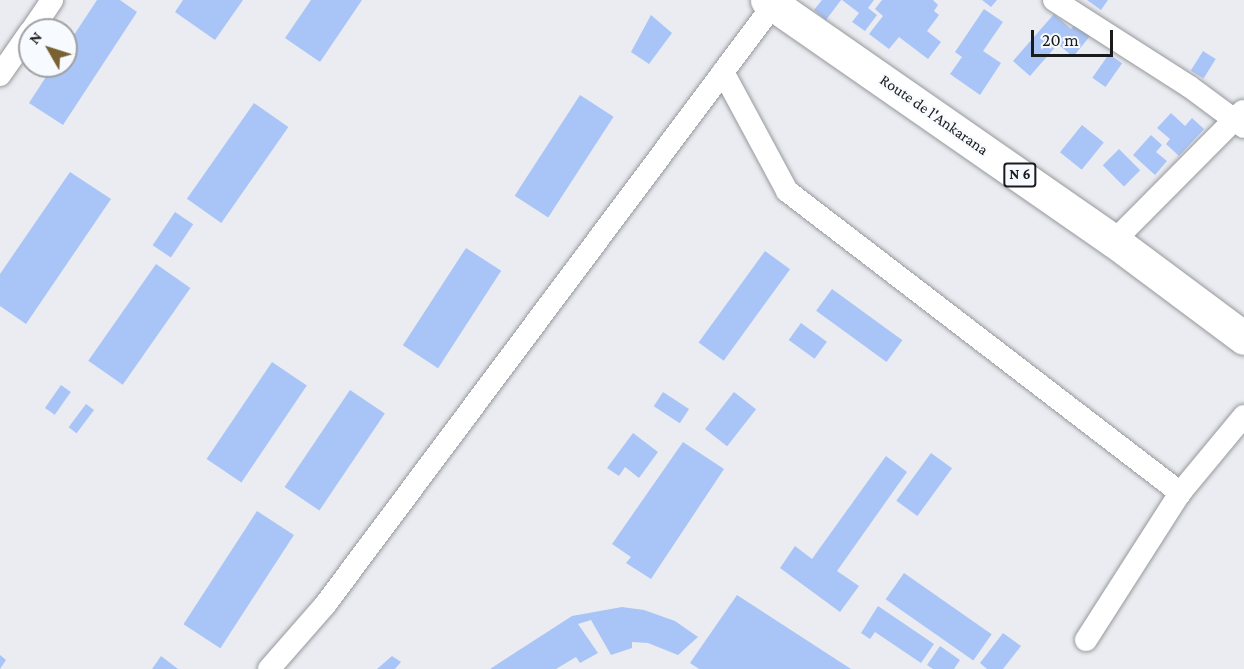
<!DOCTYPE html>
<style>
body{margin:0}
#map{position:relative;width:1244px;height:669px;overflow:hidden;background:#eaecf1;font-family:"Crimson Pro",serif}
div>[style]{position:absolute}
.building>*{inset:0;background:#a9c5f7;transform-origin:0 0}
.roads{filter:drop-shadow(0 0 2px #96989c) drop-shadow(0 0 2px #96989c)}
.street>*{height:22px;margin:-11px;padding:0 11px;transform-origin:11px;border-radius:11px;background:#fff}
.primary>*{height:33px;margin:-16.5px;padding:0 16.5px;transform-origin:16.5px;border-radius:16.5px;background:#fff}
span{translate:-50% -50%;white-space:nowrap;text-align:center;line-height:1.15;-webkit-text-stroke:4.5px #f7fafe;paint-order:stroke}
.shield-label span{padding:2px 4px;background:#f7fafe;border:2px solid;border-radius:4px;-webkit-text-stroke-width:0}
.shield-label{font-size:15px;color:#1a1b1d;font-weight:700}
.street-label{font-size:16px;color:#1a1b1d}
.north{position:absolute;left:18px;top:18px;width:60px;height:60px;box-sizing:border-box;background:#f7fafe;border:2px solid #9fa1a4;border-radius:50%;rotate:309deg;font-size:16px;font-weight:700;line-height:24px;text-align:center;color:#1a1b1d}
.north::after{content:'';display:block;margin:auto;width:21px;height:27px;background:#7a6132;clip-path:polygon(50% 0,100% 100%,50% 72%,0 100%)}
.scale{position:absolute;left:1031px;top:30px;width:82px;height:27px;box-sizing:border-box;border:3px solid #1a1b1d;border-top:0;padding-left:8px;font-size:18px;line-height:21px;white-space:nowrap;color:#1a1b1d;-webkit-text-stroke:4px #f7fafe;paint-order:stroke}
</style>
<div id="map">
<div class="building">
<i style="clip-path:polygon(97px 0,120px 0,137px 12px,63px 125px,29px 103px,53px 66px,66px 66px,66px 47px)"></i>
<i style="clip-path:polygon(183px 0,243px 0,215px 40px,175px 12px)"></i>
<i style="clip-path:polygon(311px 0,362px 0,320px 62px,285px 38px)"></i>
<i style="clip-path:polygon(822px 0,841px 0,826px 20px,814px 10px)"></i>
<i style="clip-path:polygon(842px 0,874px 0,868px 8px,877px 15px,865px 31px,852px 22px,859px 13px)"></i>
<i style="clip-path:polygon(882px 0,933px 0,938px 5px,934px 11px,939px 15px,927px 31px,941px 42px,928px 59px,899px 37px,889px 49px,869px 34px,883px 16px,875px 9px)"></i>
<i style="clip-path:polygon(982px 0,997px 0,991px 7px)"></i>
<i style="clip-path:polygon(1087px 0,1108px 0,1101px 10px)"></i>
<i style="clip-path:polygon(984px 9px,1003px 22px,983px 51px,1001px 63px,980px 95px,950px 74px,962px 57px,955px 52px)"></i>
<i style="clip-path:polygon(1054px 14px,1071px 29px,1076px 23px,1090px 36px,1073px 57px,1058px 44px,1030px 76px,1013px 61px)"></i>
<i style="clip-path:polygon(651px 15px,672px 33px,649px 64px,631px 52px)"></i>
<i style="left:1203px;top:51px;width:15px;height:23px;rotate:32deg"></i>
<i style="left:1109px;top:54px;width:16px;height:29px;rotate:35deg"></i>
<i style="left:580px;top:95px;width:40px;height:120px;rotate:33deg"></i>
<i style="left:254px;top:103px;width:42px;height:117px;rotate:35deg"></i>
<i style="clip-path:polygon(1171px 113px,1185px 126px,1192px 118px,1204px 129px,1179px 156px,1166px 144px,1170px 139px,1157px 128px)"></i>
<i style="left:1082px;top:125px;width:28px;height:35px;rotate:39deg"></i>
<i style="clip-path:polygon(1151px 135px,1162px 145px,1156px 152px,1167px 161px,1155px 175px,1133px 155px)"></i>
<i style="left:1119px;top:149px;width:30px;height:23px;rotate:45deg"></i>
<i style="clip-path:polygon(70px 172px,111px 199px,26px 324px,0 306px,0 274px)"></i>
<i style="left:175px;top:212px;width:22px;height:40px;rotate:34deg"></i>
<i style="left:466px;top:248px;width:42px;height:116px;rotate:33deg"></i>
<i style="left:765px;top:251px;width:31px;height:113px;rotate:36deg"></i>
<i style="left:156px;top:264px;width:42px;height:118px;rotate:35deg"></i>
<i style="left:832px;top:289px;width:87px;height:27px;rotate:36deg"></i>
<i style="left:801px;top:323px;width:32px;height:21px;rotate:36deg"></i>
<i style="left:272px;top:362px;width:42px;height:117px;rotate:34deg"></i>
<i style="left:61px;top:385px;width:12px;height:28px;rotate:35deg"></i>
<i style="left:350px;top:390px;width:42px;height:117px;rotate:34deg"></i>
<i style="left:663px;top:392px;width:31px;height:17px;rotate:33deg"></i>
<i style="left:734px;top:392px;width:28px;height:47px;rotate:38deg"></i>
<i style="left:86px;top:404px;width:10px;height:29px;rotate:37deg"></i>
<i style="clip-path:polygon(633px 433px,658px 452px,639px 478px,625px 467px,619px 476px,607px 468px)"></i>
<i style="clip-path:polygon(683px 442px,724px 469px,651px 579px,626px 563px,631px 557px,612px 544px)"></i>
<i style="left:931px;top:453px;width:26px;height:59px;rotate:36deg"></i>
<i style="clip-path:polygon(886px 456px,907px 472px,837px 571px,859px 586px,840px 612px,780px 568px,795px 546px,812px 559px)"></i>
<i style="left:257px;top:511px;width:44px;height:135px;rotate:33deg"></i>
<i style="left:904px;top:573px;width:107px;height:32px;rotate:35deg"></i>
<i style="clip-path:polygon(737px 595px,851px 669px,699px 669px,690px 663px)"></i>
<i style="clip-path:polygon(878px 606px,934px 644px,921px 663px,875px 632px,870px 639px,861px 633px)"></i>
<i style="clip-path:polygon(622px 607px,644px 610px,675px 621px,698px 637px,678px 655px,648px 643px,632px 642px,632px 648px,611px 655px,591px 620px,578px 624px,598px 653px,580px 663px,576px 657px,556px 669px,490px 669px,572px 616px)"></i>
<i style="clip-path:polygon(1003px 633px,1021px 646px,1003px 669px,987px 669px,980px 663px)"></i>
<i style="clip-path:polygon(940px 646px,960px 660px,954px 669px,933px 669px,927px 665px)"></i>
<i style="clip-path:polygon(0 655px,6px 660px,0 669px)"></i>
<i style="clip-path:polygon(161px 656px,178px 669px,152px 669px)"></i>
<i style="clip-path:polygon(392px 656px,401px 662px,395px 669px,377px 669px)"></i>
</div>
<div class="roads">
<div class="street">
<i style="left:1054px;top:0;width:161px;rotate:32.6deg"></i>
<i style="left:1190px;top:87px;width:67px;rotate:36.5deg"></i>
<i style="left:32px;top:30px;width:36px;rotate:-56deg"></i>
<i style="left:723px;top:72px;width:135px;rotate:61.7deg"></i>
<i style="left:787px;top:191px;width:496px;rotate:37.5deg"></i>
<i style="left:0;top:75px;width:52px;rotate:-55.1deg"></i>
<i style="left:1114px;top:241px;width:183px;rotate:-45.2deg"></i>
<i style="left:1086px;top:640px;width:174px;rotate:-57.4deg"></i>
<i style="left:1180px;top:493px;width:100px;rotate:-50.3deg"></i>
<i style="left:269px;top:669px;width:85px;rotate:-48.8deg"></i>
<i style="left:325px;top:605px;width:755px;rotate:-53.24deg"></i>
</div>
<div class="primary">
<i style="left:767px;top:0;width:422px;rotate:34.8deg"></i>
<i style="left:1114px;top:241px;width:162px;rotate:36.7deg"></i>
</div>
</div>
<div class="shield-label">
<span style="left:1020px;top:175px">N 6</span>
</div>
<div class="street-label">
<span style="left:934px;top:115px;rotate:35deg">Route de l'Ankarana</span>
</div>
<div class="north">N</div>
<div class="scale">20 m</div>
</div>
